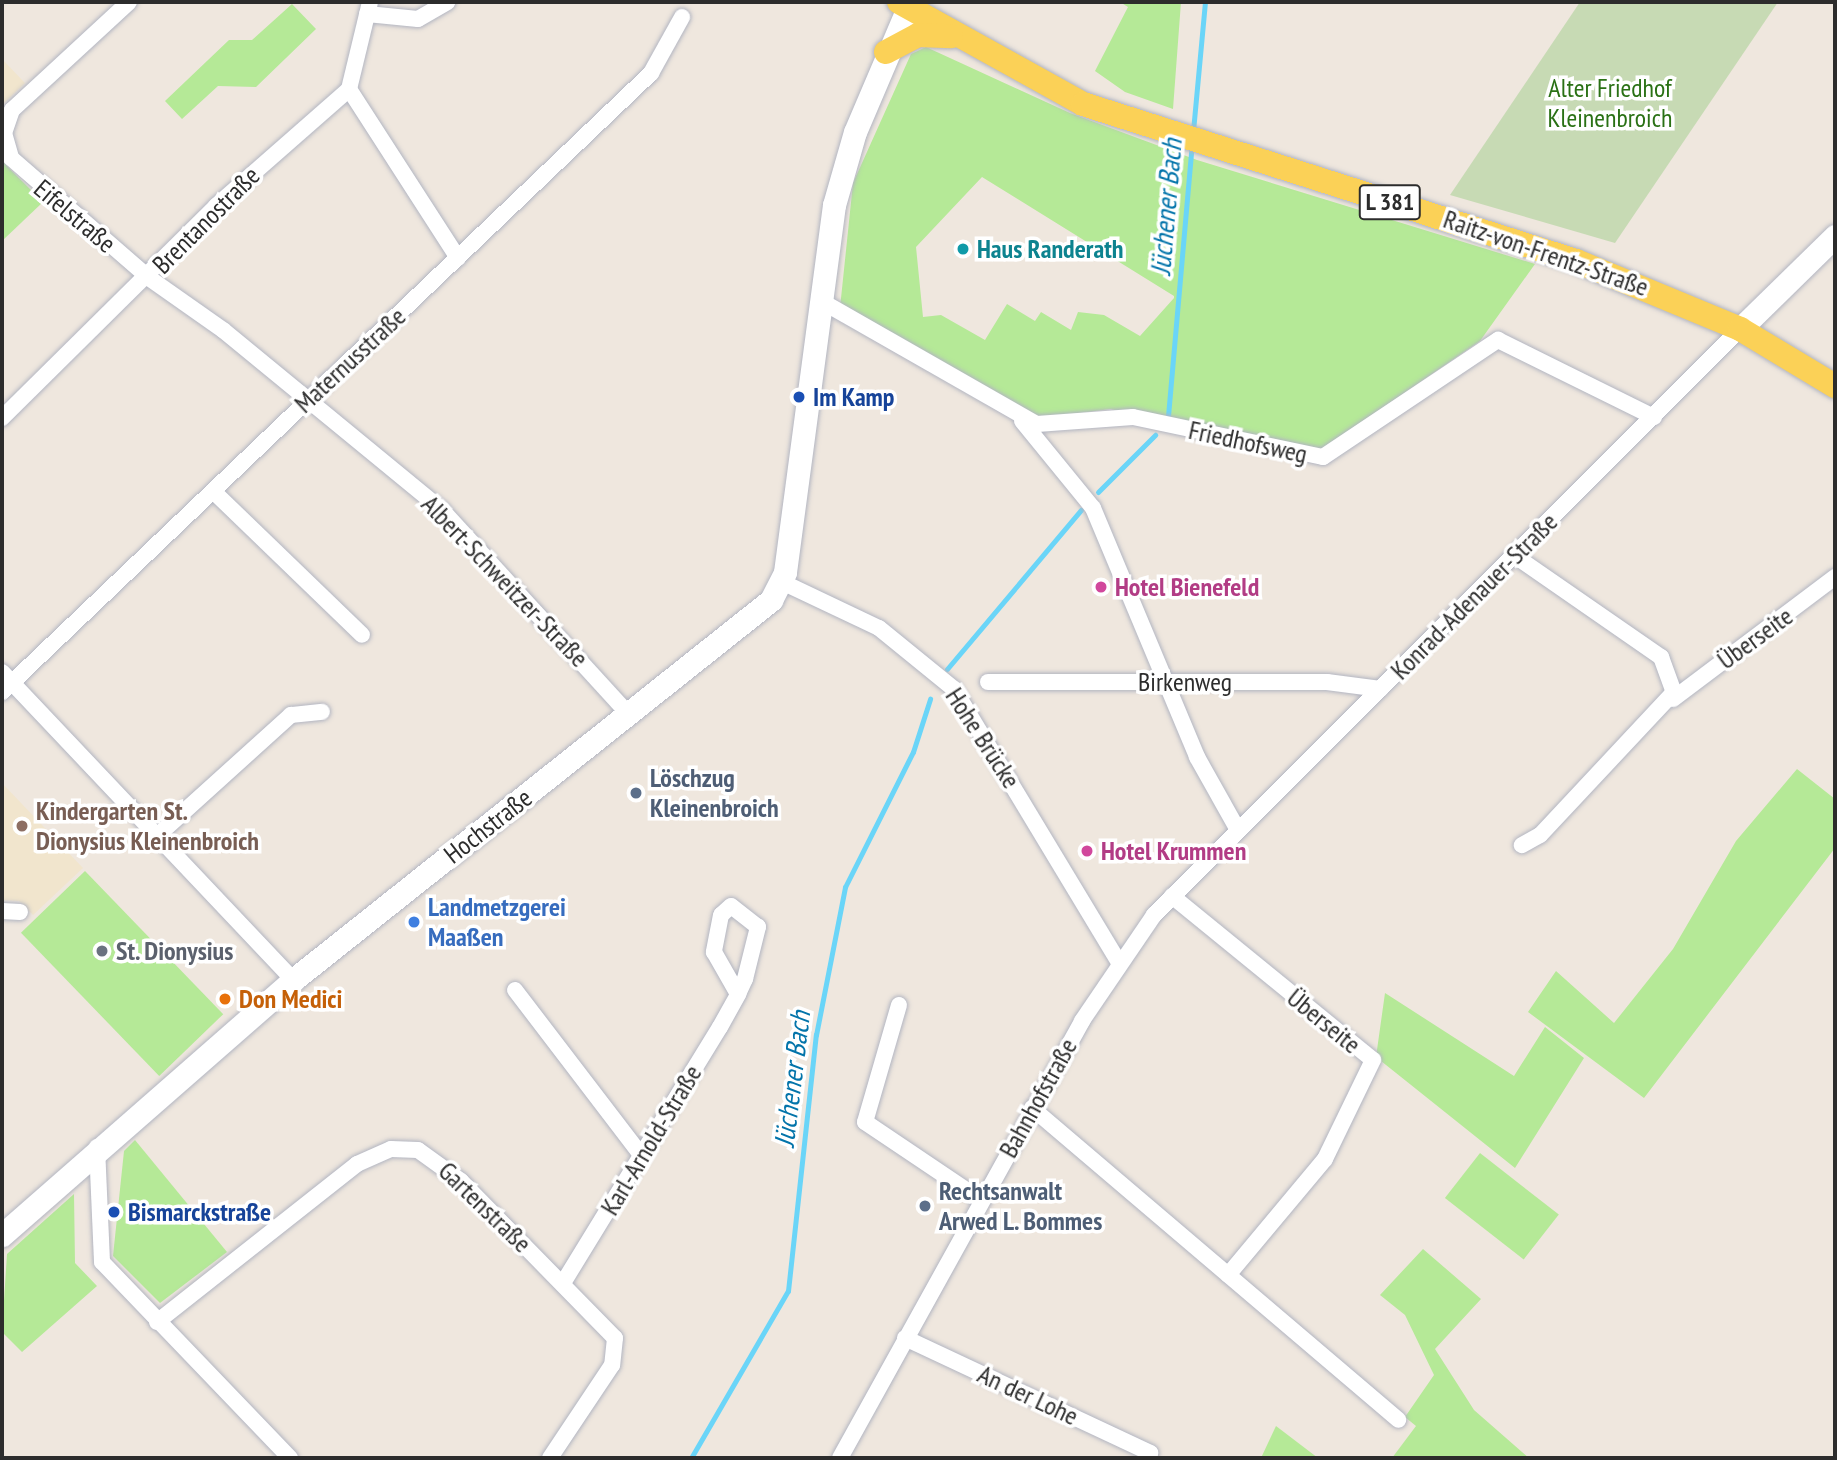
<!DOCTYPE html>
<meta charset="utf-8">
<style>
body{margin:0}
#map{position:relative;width:1837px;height:1460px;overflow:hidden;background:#efe7de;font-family:"PT Sans Narrow",sans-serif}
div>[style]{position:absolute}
.education>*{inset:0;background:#f1e5cd}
.green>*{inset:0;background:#b5e997;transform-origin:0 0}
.cemetery>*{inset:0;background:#c7dab4}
.stream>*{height:5px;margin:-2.5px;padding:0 2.5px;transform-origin:2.5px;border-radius:2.5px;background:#6ad5f8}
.roads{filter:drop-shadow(0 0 2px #b2b5c1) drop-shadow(0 0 2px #b2b5c1)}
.street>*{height:16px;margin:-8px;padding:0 8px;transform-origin:8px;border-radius:8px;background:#fff}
.secondary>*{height:23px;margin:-11.5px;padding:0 11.5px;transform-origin:11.5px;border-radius:11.5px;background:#fff}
.primary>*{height:24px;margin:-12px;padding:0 12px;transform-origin:12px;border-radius:12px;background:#fbd157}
.dots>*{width:19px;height:19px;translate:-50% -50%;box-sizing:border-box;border:4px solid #fff;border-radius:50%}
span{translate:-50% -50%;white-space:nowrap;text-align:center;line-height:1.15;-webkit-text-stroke:7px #fff;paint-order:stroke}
.shield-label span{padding:2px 5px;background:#fff;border:2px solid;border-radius:5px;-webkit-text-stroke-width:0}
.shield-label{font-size:24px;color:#2c2c2c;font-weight:700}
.park-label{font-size:26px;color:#2a7115}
.street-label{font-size:26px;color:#2c2c2c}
.culture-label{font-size:26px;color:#0d838f;font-weight:700}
.left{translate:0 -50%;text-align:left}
.transit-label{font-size:26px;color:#164399;font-weight:700}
.hotel-label{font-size:26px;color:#b23c85;font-weight:700}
.service-label{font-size:26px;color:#4e5e75;font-weight:700}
.education-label{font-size:26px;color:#785e54;font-weight:700}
.shop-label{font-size:26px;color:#366cbe;font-weight:700}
.worship-label{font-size:26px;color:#5b616d;font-weight:700}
.food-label{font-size:26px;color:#c56008;font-weight:700}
.water-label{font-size:28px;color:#0374aa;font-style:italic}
.frame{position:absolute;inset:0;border:4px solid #2c2c2c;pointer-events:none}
</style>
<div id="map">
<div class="education">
<i style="clip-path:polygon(2px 59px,25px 83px,2px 105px)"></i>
<i style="clip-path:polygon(2px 783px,83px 868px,33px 915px,19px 901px,2px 900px)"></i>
</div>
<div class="green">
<i style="clip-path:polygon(1120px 2px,1181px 2px,1173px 109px,1125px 92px,1095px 71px,1128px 7px)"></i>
<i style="clip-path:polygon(292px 4px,316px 29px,256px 87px,218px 86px,182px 119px,165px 101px,229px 40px,252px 40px)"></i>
<i style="clip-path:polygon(evenodd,926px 47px,1070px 113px,1197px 160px,1535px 264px,1480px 341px,1324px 448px,1308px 451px,1110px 409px,1036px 419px,840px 308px,853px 183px,911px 54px,926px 47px,982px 177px,1174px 296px,1174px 298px,1140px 336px,1104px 315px,1078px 312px,1071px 330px,1041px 312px,1035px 321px,1007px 304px,985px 340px,941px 315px,923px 317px,916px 247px,982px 177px)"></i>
<i style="clip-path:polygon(2px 161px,43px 202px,2px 241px)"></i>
<i style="clip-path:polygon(1797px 769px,1835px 799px,1835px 848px,1644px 1098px,1528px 1012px,1556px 971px,1614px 1023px,1673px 949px,1736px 841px)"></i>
<i style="left:85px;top:871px;width:199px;height:89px;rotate:46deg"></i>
<i style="clip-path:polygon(1385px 993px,1514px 1076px,1545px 1027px,1584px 1058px,1515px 1168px,1376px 1057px)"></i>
<i style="clip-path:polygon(135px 1140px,227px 1252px,160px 1303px,113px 1256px,124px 1151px)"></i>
<i style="left:1480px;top:1153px;width:100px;height:57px;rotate:38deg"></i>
<i style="clip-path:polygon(74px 1194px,75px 1263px,97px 1286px,22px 1352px,2px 1332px,7px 1254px)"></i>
<i style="clip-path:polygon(1423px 1249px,1481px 1299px,1435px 1349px,1474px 1410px,1529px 1458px,1392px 1458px,1416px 1426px,1405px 1417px,1434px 1375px,1405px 1315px,1380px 1295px)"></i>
<i style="clip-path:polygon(1276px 1426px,1318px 1458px,1261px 1458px)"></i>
</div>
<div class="cemetery">
<i style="clip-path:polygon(1580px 2px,1778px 2px,1615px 243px,1450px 195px)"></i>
</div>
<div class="stream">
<i style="left:1193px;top:131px;width:130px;rotate:-84.7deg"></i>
<i style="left:1168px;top:416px;width:273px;rotate:-85deg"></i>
<i style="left:1098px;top:492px;width:81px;rotate:-45deg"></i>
<i style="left:947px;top:669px;width:208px;rotate:-49.9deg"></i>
<i style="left:691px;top:1458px;width:193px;rotate:-59.9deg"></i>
<i style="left:788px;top:1291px;width:258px;rotate:-83.8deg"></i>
<i style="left:816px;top:1035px;width:151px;rotate:-78.9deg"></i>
<i style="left:845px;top:887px;width:151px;rotate:-63.3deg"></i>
<i style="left:913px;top:752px;width:56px;rotate:-72.2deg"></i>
</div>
<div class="roads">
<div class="street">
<i style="left:129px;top:2px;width:159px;rotate:137.3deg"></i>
<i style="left:12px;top:110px;width:24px;rotate:109deg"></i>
<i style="left:4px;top:133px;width:26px;rotate:74deg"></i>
<i style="left:11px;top:158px;width:183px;rotate:41deg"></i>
<i style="left:149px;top:278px;width:90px;rotate:35.1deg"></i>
<i style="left:223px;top:330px;width:285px;rotate:39.4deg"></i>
<i style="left:443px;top:511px;width:277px;rotate:47.6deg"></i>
<i style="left:367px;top:14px;width:51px;rotate:5.6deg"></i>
<i style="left:418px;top:19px;width:34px;rotate:-30deg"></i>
<i style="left:349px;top:89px;width:201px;rotate:57.2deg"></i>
<i style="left:821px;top:301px;width:249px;rotate:29.7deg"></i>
<i style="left:1037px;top:424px;width:96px;rotate:-4.2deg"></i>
<i style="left:1133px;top:417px;width:194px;rotate:11.9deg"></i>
<i style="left:1323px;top:457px;width:211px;rotate:-33.8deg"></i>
<i style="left:1498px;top:340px;width:174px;rotate:26.3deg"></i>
<i style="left:2px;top:418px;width:301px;rotate:-44.7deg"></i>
<i style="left:216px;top:206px;width:177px;rotate:-41.3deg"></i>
<i style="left:349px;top:89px;width:89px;rotate:-76.4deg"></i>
<i style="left:1022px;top:421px;width:112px;rotate:50.8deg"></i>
<i style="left:1093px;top:508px;width:270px;rotate:67.3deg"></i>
<i style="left:1197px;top:757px;width:84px;rotate:60.7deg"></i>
<i style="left:213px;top:491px;width:207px;rotate:44deg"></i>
<i style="left:1515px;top:556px;width:178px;rotate:34.7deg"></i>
<i style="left:1661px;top:657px;width:37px;rotate:70deg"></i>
<i style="left:1674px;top:692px;width:196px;rotate:133.1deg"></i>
<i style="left:1540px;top:835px;width:21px;rotate:151deg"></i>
<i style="left:782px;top:582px;width:107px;rotate:25.4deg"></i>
<i style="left:879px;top:628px;width:97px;rotate:39.1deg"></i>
<i style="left:954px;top:689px;width:318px;rotate:58.9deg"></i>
<i style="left:2px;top:672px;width:424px;rotate:46.6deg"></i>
<i style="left:988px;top:682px;width:339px"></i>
<i style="left:1327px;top:682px;width:54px;rotate:7.4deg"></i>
<i style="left:2px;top:692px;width:897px;rotate:-43.64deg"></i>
<i style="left:651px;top:73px;width:64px;rotate:-61deg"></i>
<i style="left:1673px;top:699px;width:203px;rotate:-37deg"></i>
<i style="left:157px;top:836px;width:181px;rotate:-42.1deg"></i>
<i style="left:291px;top:715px;width:31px;rotate:-6deg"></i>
<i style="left:1172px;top:896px;width:259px;rotate:39.2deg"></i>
<i style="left:1373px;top:1060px;width:110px;rotate:115.9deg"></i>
<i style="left:1325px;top:1159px;width:151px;rotate:129.9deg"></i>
<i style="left:2px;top:911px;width:18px;rotate:3deg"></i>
<i style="left:515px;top:990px;width:209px;rotate:52.6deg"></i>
<i style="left:899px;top:1005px;width:122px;rotate:106.2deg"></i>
<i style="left:865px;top:1122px;width:140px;rotate:33.9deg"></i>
<i style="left:1032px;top:1108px;width:481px;rotate:40.4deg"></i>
<i style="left:97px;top:1147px;width:115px;rotate:87.5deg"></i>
<i style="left:102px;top:1262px;width:272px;rotate:46.2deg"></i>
<i style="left:563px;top:1283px;width:300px;rotate:-58.5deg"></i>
<i style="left:720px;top:1027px;width:38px;rotate:-61deg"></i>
<i style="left:738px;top:994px;width:17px;rotate:-65deg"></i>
<i style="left:745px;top:979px;width:54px;rotate:-76deg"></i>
<i style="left:758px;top:927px;width:34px;rotate:-142deg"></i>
<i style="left:731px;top:906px;width:13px;rotate:138deg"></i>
<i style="left:721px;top:915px;width:38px;rotate:101deg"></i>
<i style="left:714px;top:952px;width:48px;rotate:60.3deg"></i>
<i style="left:157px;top:1322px;width:255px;rotate:-38.3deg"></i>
<i style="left:357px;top:1164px;width:37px;rotate:-24deg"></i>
<i style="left:391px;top:1149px;width:27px;rotate:2deg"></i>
<i style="left:418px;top:1150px;width:53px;rotate:35.8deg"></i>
<i style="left:461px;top:1181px;width:220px;rotate:45.6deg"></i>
<i style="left:615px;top:1338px;width:27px;rotate:96deg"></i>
<i style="left:612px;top:1365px;width:112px;rotate:123.7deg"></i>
<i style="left:905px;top:1338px;width:271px;rotate:25.1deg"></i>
<i style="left:1150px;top:1453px;width:5px;rotate:112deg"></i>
<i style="left:840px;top:1458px;width:500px;rotate:-61deg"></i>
<i style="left:1082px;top:1021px;width:128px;rotate:-55.8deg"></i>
<i style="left:1154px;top:915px;width:829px;rotate:-45deg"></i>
</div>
<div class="secondary">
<i style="left:1740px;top:329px;width:133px;rotate:-44.4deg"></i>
<i style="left:2px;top:1235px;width:387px;rotate:-41.2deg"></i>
<i style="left:293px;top:980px;width:611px;rotate:-38.48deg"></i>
<i style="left:771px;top:600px;width:31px;rotate:-63deg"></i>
<i style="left:785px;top:572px;width:370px;rotate:-82.4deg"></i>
<i style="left:834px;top:205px;width:76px;rotate:-74deg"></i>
<i style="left:855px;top:132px;width:135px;rotate:-66.9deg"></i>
</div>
<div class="primary">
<i style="left:899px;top:2px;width:210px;rotate:29deg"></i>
<i style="left:1083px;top:104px;width:517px;rotate:17.66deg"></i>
<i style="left:1576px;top:261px;width:178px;rotate:22.5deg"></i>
<i style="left:1740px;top:329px;width:111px;rotate:31deg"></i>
<i style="left:886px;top:52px;width:36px;rotate:-28deg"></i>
<i style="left:918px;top:35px;width:33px;rotate:2deg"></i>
</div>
</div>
<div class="dots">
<i style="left:963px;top:249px;background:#0f9aa8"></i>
<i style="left:799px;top:397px;background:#1a4fb4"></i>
<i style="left:1101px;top:587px;background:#d1479c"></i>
<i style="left:636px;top:793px;background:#5c6f8a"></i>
<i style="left:22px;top:826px;background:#8d6e63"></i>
<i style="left:1087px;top:851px;background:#d1479c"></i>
<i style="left:414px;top:922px;background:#3f7fe0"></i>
<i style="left:102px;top:951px;background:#6b7280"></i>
<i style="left:225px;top:999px;background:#e8710a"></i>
<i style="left:925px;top:1206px;background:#5c6f8a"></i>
<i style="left:114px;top:1212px;background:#1a4fb4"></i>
</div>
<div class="shield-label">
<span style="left:1390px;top:202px">L 381</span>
</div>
<div class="park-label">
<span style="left:1610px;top:103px">Alter Friedhof<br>Kleinenbroich</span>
</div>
<div class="street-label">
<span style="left:75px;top:216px;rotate:40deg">Eifelstraße</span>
<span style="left:206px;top:220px;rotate:-45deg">Brentanostraße</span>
<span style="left:1546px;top:253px;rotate:19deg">Raitz-von-Frentz-Straße</span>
<span style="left:350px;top:360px;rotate:-43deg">Maternusstraße</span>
<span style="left:1248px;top:442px;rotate:12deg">Friedhofsweg</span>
<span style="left:505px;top:581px;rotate:46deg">Albert-Schweitzer-Straße</span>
<span style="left:1474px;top:596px;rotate:-45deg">Konrad-Adenauer-Straße</span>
<span style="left:1755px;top:638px;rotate:-36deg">Überseite</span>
<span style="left:1185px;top:682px">Birkenweg</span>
<span style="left:983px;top:738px;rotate:57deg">Hohe Brücke</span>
<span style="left:488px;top:826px;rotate:-38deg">Hochstraße</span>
<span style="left:1324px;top:1021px;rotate:39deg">Überseite</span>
<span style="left:1038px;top:1098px;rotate:-61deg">Bahnhofstraße</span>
<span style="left:651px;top:1140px;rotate:-59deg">Karl-Arnold-Straße</span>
<span style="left:485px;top:1207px;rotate:44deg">Gartenstraße</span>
<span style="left:1028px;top:1395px;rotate:25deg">An der Lohe</span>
</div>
<div class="culture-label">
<span class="left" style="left:977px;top:249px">Haus Randerath</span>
</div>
<div class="transit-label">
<span class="left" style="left:813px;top:397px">Im Kamp</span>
<span class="left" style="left:128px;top:1212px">Bismarckstraße</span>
</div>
<div class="hotel-label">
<span class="left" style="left:1115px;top:587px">Hotel Bienefeld</span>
<span class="left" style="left:1101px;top:851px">Hotel Krummen</span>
</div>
<div class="service-label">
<span class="left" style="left:650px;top:793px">Löschzug<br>Kleinenbroich</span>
<span class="left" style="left:939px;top:1206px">Rechtsanwalt<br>Arwed L. Bommes</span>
</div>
<div class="education-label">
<span class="left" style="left:36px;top:826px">Kindergarten St.<br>Dionysius Kleinenbroich</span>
</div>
<div class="shop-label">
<span class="left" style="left:428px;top:922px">Landmetzgerei<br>Maaßen</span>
</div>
<div class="worship-label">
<span class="left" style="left:116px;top:951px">St. Dionysius</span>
</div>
<div class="food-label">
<span class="left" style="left:239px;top:999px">Don Medici</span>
</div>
<div class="water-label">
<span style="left:1166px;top:207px;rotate:-85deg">Jüchener Bach</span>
<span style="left:792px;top:1079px;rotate:-83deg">Jüchener Bach</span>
</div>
<div class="frame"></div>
</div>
